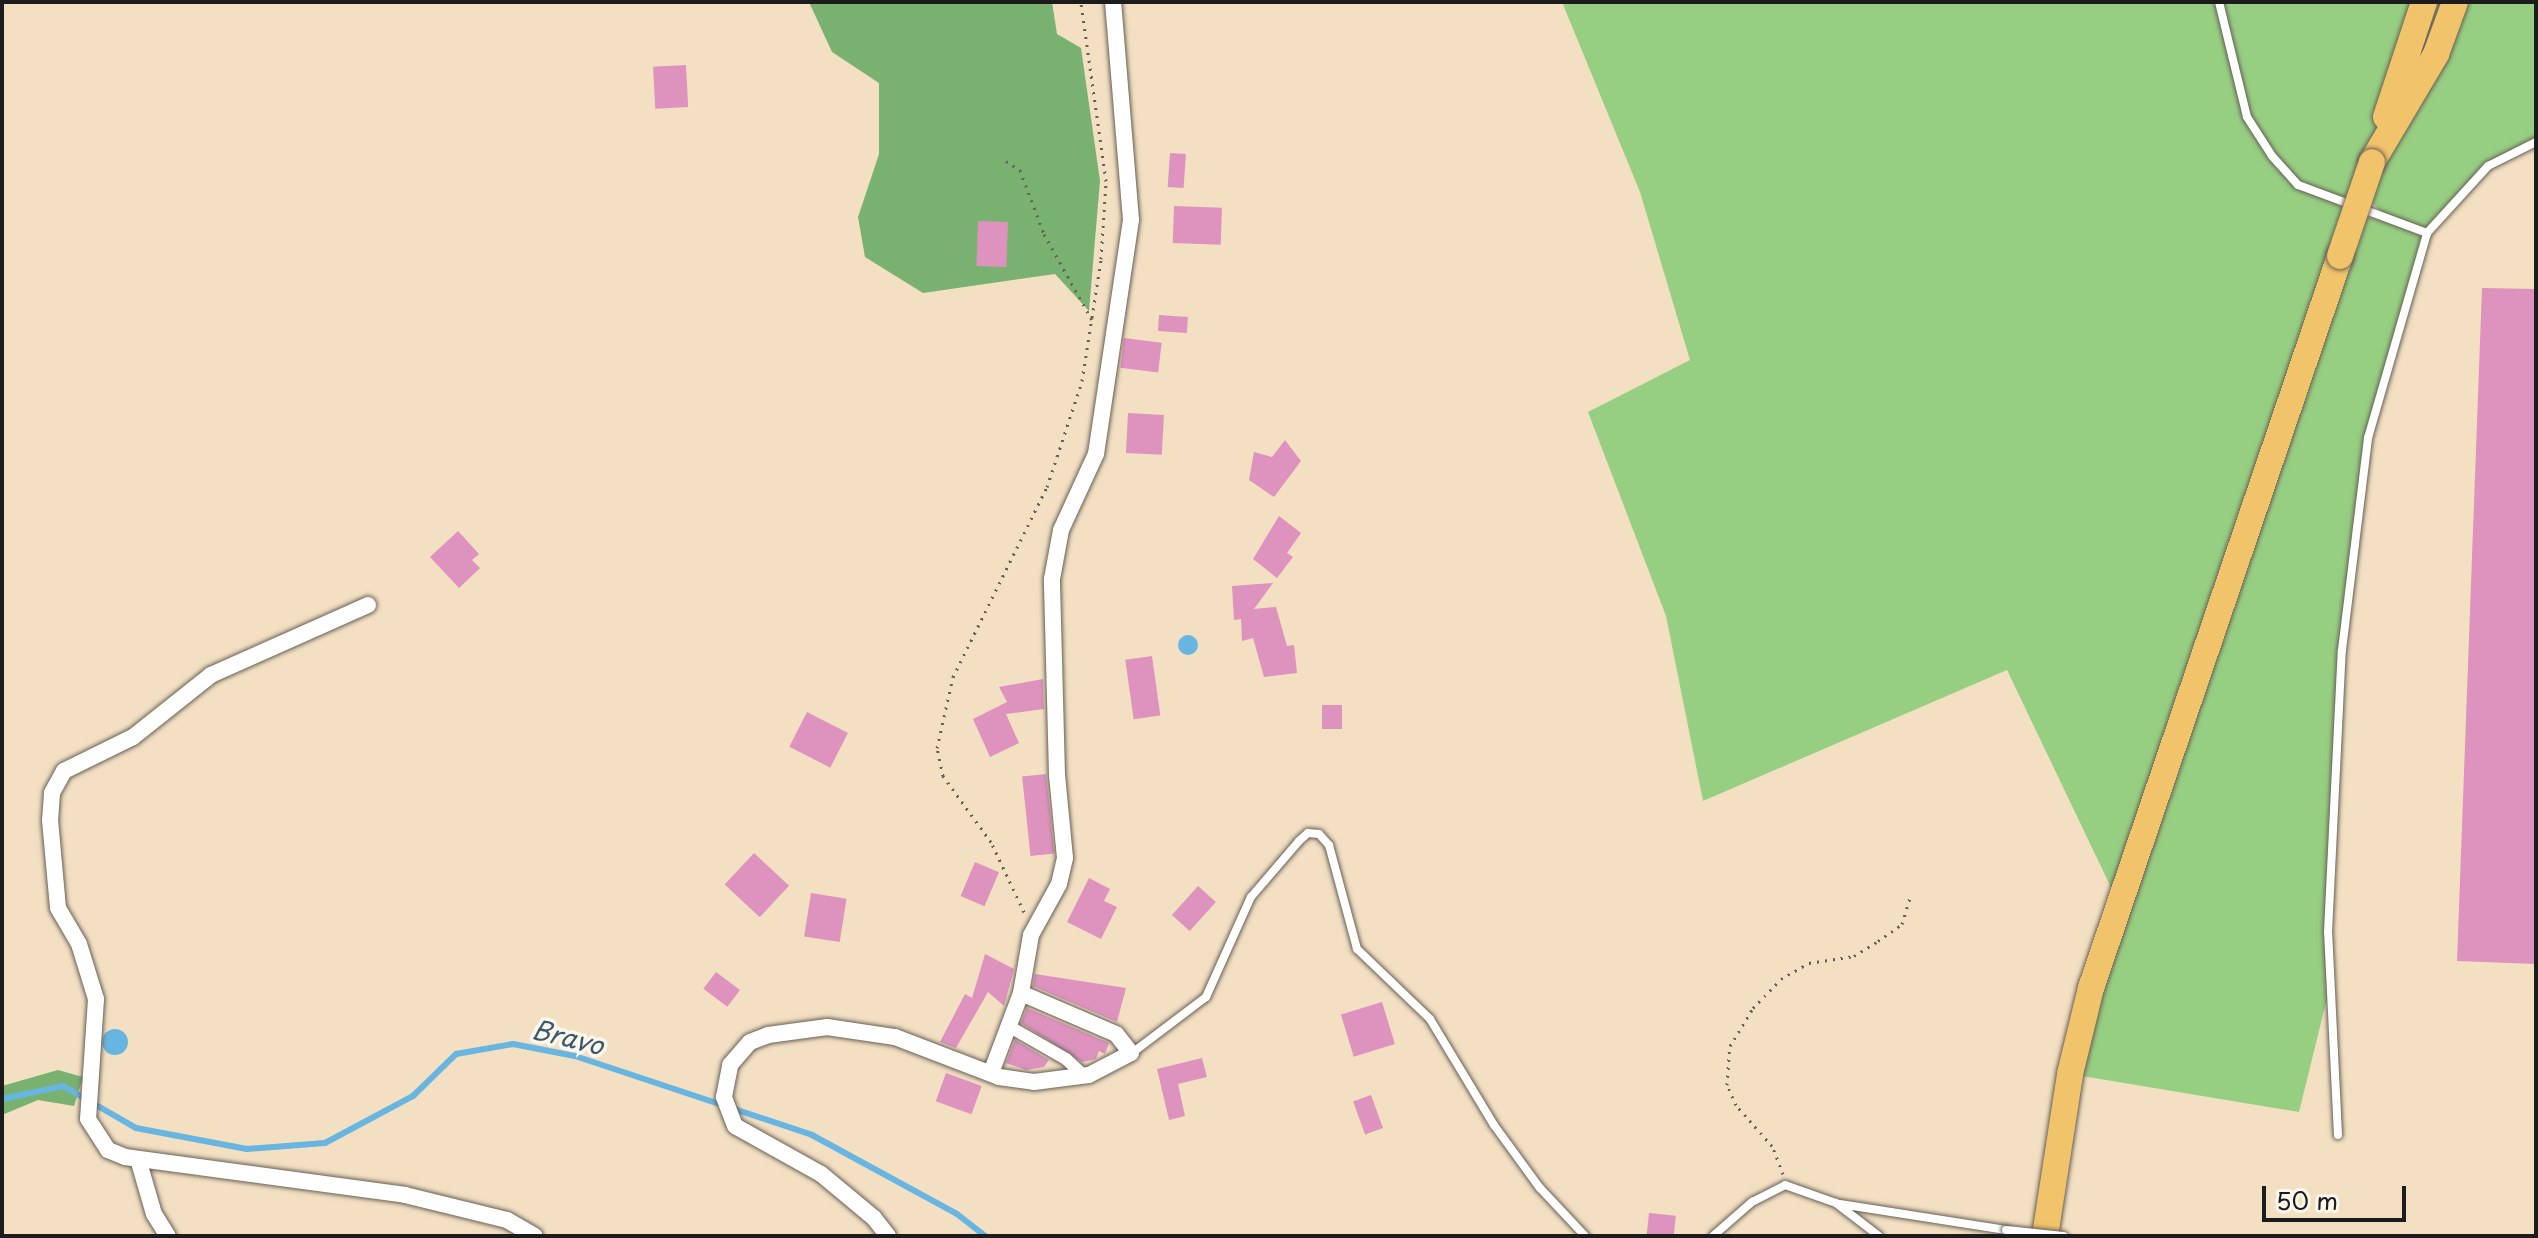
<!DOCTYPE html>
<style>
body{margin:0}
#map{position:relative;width:2538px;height:1238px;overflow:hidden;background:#f3dfc2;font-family:"Playpen Sans",sans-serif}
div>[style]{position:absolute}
.green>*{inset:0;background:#97cf82}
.forest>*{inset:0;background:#79b270}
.water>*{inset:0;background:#69b5e2}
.round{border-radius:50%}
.stream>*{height:6px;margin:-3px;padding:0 3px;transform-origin:3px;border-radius:3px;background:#69b5e2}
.building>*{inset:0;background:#de93bf;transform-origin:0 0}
.path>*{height:3px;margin-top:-1.5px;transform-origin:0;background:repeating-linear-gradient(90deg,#676056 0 2px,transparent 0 8px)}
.roads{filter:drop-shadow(0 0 2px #676056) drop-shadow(0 0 2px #676056)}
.service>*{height:8px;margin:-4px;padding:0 4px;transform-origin:4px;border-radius:4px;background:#fff}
.pedestrian>*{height:12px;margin:-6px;padding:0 6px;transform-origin:6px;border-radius:6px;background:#fff}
.minor>*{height:16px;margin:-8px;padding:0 8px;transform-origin:8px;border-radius:8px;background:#fff}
.primary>*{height:26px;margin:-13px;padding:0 13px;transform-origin:13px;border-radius:13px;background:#f1c36a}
.bridges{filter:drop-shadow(0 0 2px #676056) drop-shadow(0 0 2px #676056)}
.service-bridge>*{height:8px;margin:-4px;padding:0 4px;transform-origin:4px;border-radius:4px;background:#fff}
.primary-bridge>*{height:26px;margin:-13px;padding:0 13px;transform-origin:13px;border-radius:13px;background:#f1c36a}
span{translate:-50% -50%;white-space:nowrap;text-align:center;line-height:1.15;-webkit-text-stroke:7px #fbf7ec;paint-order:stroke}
.water-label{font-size:26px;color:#3b596b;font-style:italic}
.frame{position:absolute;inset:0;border:4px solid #1c1c1c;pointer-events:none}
.scale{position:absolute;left:2262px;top:1186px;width:144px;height:36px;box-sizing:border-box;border:4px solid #1c1c1c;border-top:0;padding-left:10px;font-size:24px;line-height:28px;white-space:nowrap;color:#1c1c1c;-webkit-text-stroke:6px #fbf7ec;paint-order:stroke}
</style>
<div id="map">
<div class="green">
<i style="clip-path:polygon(evenodd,1562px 2px,2424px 2px,2373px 157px,2436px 54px,2438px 2px,2536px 2px,2536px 142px,2488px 166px,2427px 233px,2368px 438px,2342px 650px,2328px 932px,2332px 978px,2299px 1112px,2070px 1074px,2118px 902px,2007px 670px,1703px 801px,1666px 616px,1588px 412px,1690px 360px,1640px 192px,1562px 2px,2361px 192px,2387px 217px,2387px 218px,2353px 218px,2336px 202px,2361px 192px)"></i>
</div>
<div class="forest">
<i style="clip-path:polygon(809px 2px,1052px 2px,1057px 34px,1081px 48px,1100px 181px,1089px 311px,1055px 274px,923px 293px,865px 257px,858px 217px,879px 154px,879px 83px,832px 52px)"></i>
<i style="clip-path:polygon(58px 1070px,83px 1077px,74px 1106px,38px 1100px,2px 1115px,2px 1086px)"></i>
</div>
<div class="water">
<i class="round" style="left:1178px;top:635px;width:20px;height:20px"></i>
<i class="round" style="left:102px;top:1029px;width:26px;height:26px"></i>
</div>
<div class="stream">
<i style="left:2px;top:1099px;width:62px;rotate:-12deg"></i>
<i style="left:63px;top:1086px;width:84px;rotate:29.9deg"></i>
<i style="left:136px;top:1128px;width:113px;rotate:10.7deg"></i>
<i style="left:247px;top:1149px;width:78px;rotate:-4.4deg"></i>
<i style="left:325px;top:1143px;width:100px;rotate:-28.1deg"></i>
<i style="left:413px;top:1096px;width:60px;rotate:-44.3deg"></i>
<i style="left:456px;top:1054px;width:58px;rotate:-10deg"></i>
<i style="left:513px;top:1044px;width:63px;rotate:11deg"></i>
<i style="left:575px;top:1056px;width:250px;rotate:18.4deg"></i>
<i style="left:812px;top:1135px;width:165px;rotate:28.6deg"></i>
<i style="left:957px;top:1214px;width:36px;rotate:38deg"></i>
</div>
<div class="building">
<i style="left:686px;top:65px;width:42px;height:33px;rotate:87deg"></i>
<i style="left:1170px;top:153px;width:16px;height:34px;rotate:4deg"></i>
<i style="left:1174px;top:206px;width:48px;height:37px;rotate:2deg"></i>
<i style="left:978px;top:221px;width:30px;height:45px;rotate:2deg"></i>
<i style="clip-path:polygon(2482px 288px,2536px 289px,2536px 964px,2457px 961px)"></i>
<i style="left:1159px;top:315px;width:29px;height:16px;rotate:4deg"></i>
<i style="left:1124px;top:338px;width:38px;height:30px;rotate:7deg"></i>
<i style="left:1128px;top:413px;width:36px;height:40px;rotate:3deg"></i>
<i style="clip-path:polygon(1285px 440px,1301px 461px,1274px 497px,1249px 480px,1254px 452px,1272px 457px)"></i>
<i style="clip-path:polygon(1279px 516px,1301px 533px,1287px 553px,1293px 557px,1277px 578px,1253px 559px)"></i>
<i style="clip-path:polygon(458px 531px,479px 554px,472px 560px,480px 568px,459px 588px,430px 557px)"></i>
<i style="clip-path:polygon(1273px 583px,1254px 609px,1276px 607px,1287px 646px,1294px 645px,1297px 673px,1264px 677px,1253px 638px,1242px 641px,1241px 619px,1234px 620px,1232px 586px)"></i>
<i style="left:1152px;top:656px;width:60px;height:27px;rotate:82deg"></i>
<i style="clip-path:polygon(1043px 679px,1044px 709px,1006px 714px,1019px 743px,990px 757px,973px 719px,1007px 702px,999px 687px)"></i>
<i style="left:1322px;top:705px;width:20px;height:24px"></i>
<i style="left:807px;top:712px;width:46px;height:39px;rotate:27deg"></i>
<i style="left:1046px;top:774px;width:80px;height:24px;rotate:84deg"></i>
<i style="left:754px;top:853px;width:48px;height:43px;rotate:43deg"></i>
<i style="left:975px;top:862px;width:26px;height:37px;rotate:23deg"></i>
<i style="clip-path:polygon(1089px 878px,1110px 889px,1104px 901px,1117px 907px,1101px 939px,1067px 922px)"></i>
<i style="left:1198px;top:886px;width:24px;height:39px;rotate:42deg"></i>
<i style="left:811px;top:893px;width:36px;height:44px;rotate:9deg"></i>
<i style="clip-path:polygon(985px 954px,1014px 969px,1004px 1006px,988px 992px,956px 1048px,940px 1042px,965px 994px,972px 998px)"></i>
<i style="left:716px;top:972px;width:30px;height:21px;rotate:37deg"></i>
<i style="clip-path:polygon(1035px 974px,1126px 988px,1117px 1022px,1033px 986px)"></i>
<i style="left:1382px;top:1002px;width:44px;height:43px;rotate:73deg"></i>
<i style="clip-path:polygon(1027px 1008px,1109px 1043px,1105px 1054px,1099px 1051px,1096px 1059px,1082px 1062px,1021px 1023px)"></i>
<i style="clip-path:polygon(1015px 1040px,1049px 1060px,1044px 1067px,1026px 1070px,1006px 1063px)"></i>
<i style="clip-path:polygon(1202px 1058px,1207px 1077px,1178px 1084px,1185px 1116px,1169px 1120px,1157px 1069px)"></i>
<i style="left:946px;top:1073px;width:38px;height:30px;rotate:20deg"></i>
<i style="left:1371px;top:1095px;width:35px;height:19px;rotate:70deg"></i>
<i style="left:1649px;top:1213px;width:27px;height:23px;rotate:6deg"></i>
</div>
<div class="path">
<i style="left:1006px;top:161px;width:17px;rotate:33deg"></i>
<i style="left:1020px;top:170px;width:68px;rotate:69.4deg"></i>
<i style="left:1044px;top:234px;width:98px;rotate:60.8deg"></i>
<i style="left:1024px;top:912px;width:77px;rotate:-115.2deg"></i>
<i style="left:991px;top:842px;width:82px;rotate:-126deg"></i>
<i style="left:943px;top:776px;width:29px;rotate:-102deg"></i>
<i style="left:937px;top:748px;width:73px;rotate:-77.3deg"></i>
<i style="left:953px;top:677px;width:212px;rotate:-63.7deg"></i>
<i style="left:1047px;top:487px;width:112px;rotate:-71.7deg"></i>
<i style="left:1082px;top:381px;width:123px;rotate:-81.1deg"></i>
<i style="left:1101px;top:259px;width:78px;rotate:-86.3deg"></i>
<i style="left:1106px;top:181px;width:181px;rotate:-98deg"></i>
<i style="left:1783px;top:1174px;width:30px;rotate:-111deg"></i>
<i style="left:1772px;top:1146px;width:55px;rotate:-131.3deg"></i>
<i style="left:1736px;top:1105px;width:22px;rotate:-114deg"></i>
<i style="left:1727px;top:1085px;width:39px;rotate:-86deg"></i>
<i style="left:1730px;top:1046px;width:44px;rotate:-58.8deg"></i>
<i style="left:1753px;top:1008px;width:40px;rotate:-46deg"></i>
<i style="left:1781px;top:979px;width:32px;rotate:-30deg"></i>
<i style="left:1809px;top:963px;width:46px;rotate:-8.8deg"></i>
<i style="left:1854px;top:956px;width:28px;rotate:-32deg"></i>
<i style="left:1878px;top:941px;width:29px;rotate:-35deg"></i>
<i style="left:1902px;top:924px;width:31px;rotate:-73deg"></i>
</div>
<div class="roads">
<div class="service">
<i style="left:2219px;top:2px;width:118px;rotate:76.3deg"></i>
<i style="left:2247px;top:117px;width:46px;rotate:57.3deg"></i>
<i style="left:2272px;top:156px;width:39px;rotate:48deg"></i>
<i style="left:2298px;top:185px;width:138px;rotate:20.4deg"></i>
<i style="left:1132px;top:1053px;width:93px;rotate:-37.1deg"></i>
<i style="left:1206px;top:997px;width:110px;rotate:-65.8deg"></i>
<i style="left:1251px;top:897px;width:74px;rotate:-49.4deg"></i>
<i style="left:1299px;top:841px;width:12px;rotate:-42deg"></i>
<i style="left:1308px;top:833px;width:11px;rotate:5deg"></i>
<i style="left:1319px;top:834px;width:15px;rotate:48deg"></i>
<i style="left:1329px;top:845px;width:108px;rotate:74.9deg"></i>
<i style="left:1357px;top:949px;width:101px;rotate:43.8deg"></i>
<i style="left:1430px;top:1019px;width:124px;rotate:58.9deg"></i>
<i style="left:1494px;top:1125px;width:78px;rotate:53.9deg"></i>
<i style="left:1540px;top:1188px;width:66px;rotate:46.8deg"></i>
<i style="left:2338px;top:1135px;width:203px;rotate:-92.8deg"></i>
<i style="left:2328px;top:932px;width:282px;rotate:-87.2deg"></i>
<i style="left:2342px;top:650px;width:214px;rotate:-83deg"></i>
<i style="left:2368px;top:438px;width:213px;rotate:-73.9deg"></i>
<i style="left:2427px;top:233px;width:91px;rotate:-47.7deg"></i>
<i style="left:2488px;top:166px;width:54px;rotate:-26.6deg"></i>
<i style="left:1840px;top:1204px;width:168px;rotate:8.9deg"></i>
<i style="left:1713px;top:1236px;width:52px;rotate:-41.1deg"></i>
<i style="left:1752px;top:1202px;width:37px;rotate:-27deg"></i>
<i style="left:1785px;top:1185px;width:54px;rotate:19.4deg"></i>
<i style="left:1836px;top:1203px;width:54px;rotate:37.5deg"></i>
</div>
<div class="pedestrian">
<i style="left:1010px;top:1027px;width:64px;rotate:29.7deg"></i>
<i style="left:1066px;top:1059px;width:23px;rotate:43deg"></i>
</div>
<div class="minor">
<i style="left:368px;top:605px;width:172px;rotate:156deg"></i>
<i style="left:211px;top:675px;width:100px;rotate:141.5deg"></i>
<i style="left:133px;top:737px;width:77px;rotate:153.8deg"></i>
<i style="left:64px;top:771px;width:25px;rotate:119deg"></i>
<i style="left:52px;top:793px;width:27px;rotate:94deg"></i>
<i style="left:50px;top:820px;width:88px;rotate:84.8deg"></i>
<i style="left:58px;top:908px;width:42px;rotate:59.7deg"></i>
<i style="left:79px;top:944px;width:58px;rotate:72.8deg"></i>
<i style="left:96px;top:999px;width:120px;rotate:93.8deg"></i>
<i style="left:88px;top:1119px;width:37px;rotate:57deg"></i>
<i style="left:108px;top:1150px;width:18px;rotate:22deg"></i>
<i style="left:125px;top:1157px;width:283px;rotate:7.7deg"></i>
<i style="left:405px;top:1195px;width:105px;rotate:13.8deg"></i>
<i style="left:507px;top:1220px;width:32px;rotate:30deg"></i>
<i style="left:991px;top:1073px;width:85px;rotate:-69.4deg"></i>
<i style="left:1021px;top:993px;width:59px;rotate:-80.2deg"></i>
<i style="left:1031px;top:935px;width:58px;rotate:-61.2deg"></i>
<i style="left:1059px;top:884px;width:27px;rotate:-77deg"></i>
<i style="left:1065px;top:858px;width:83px;rotate:-95.5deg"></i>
<i style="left:1057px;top:775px;width:196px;rotate:-91.5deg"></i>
<i style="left:1052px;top:579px;width:50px;rotate:-79.6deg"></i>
<i style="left:1061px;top:530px;width:84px;rotate:-65.3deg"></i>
<i style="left:1096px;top:454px;width:237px;rotate:-81.5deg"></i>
<i style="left:1131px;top:220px;width:219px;rotate:-94.7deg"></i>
<i style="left:138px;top:1159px;width:57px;rotate:73.8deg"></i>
<i style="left:154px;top:1214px;width:26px;rotate:58deg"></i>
<i style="left:888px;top:1236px;width:23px;rotate:-128deg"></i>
<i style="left:874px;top:1218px;width:69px;rotate:-140.3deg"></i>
<i style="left:821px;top:1174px;width:98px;rotate:-150.8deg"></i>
<i style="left:735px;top:1126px;width:31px;rotate:-111deg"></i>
<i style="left:724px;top:1097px;width:33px;rotate:-79deg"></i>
<i style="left:730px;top:1065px;width:30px;rotate:-49deg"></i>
<i style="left:750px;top:1042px;width:19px;rotate:-21deg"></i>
<i style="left:768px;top:1035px;width:60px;rotate:-7.7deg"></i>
<i style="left:827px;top:1027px;width:69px;rotate:8.4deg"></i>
<i style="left:895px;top:1037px;width:111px;rotate:21deg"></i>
<i style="left:999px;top:1077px;width:35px;rotate:8deg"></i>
<i style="left:1034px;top:1082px;width:55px;rotate:-7.3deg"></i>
<i style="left:1089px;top:1075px;width:47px;rotate:-27.6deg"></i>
<i style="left:1131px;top:1053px;width:24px;rotate:-128deg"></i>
<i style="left:1116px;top:1034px;width:103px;rotate:-156.7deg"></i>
</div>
<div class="primary">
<i style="left:2386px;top:117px;width:121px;rotate:-71.7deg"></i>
<i style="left:2372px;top:162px;width:126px;rotate:-59.3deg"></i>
<i style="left:2436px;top:54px;width:55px;rotate:-69.9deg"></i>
<i style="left:2045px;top:1236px;width:164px;rotate:-81.2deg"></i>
<i style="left:2070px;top:1074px;width:89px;rotate:-76.3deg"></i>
<i style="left:2091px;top:988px;width:773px;rotate:-71.21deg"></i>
</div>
</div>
<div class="bridges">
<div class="service-bridge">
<i style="left:2006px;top:1230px;width:58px;rotate:5.9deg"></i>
</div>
<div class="primary-bridge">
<i style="left:2340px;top:256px;width:99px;rotate:-71.2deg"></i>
</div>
</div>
<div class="water-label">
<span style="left:568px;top:1037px;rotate:14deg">Bravo</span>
</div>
<div class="frame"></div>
<div class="scale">50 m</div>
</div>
